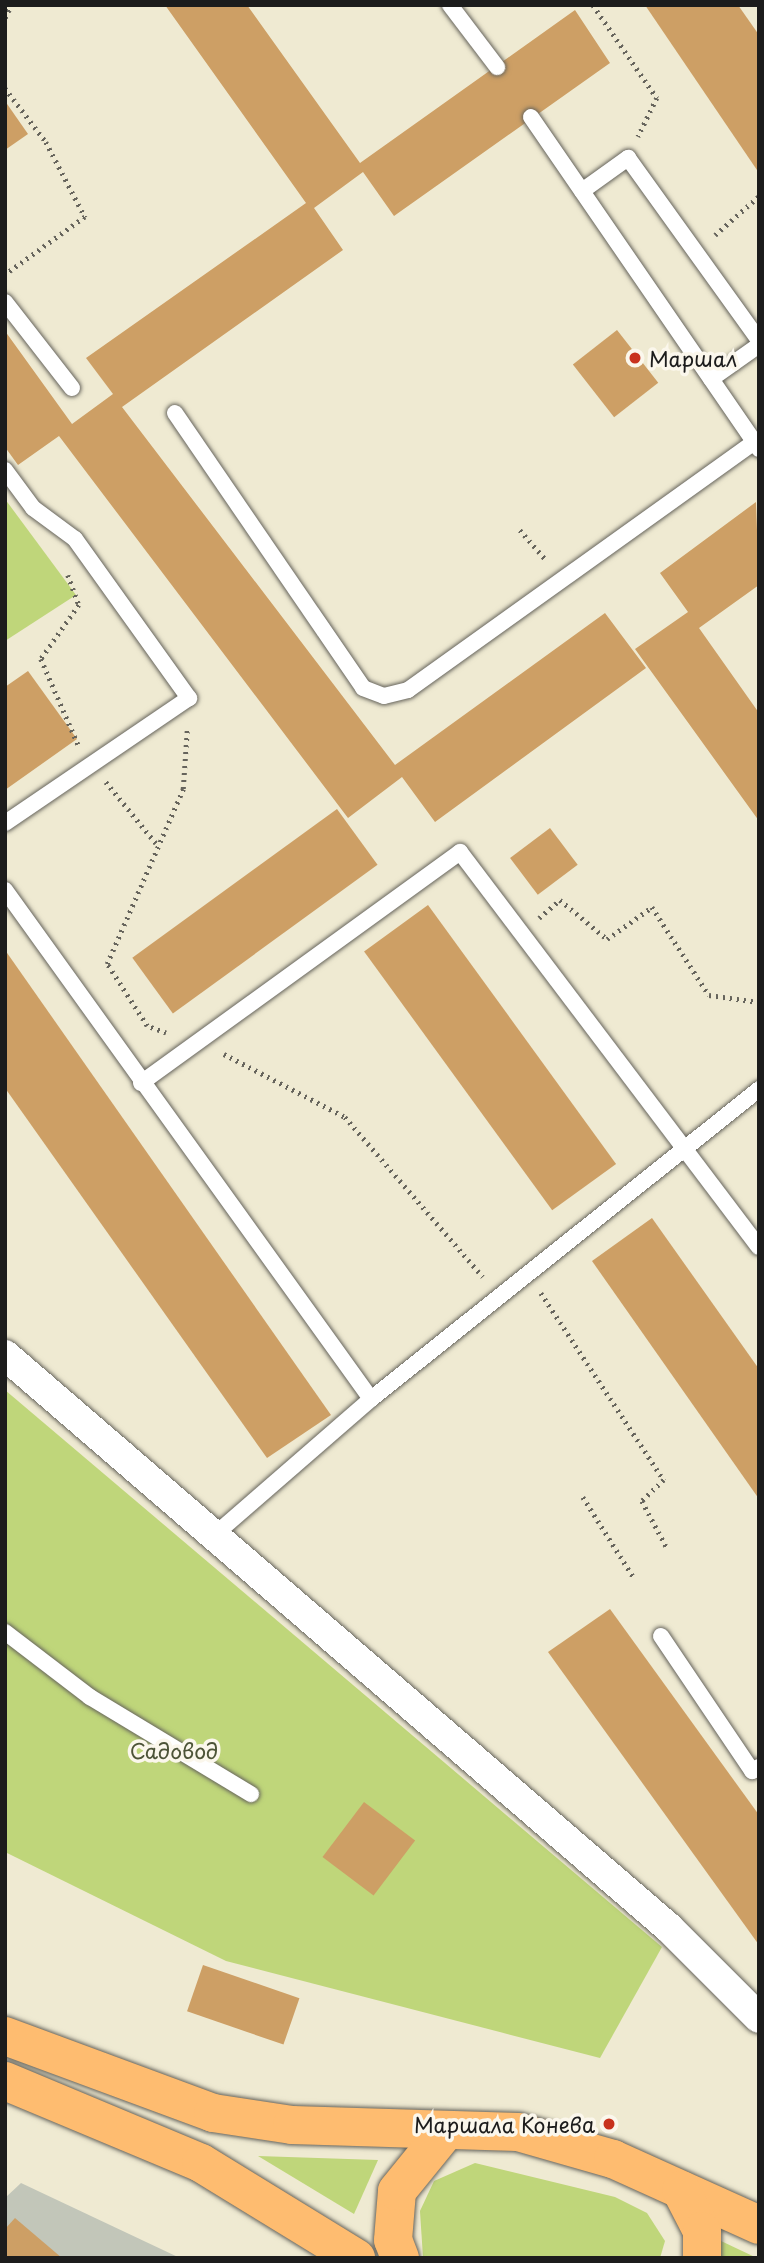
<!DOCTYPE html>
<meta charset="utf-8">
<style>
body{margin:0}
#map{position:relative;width:764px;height:2263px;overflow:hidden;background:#efead2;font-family:"Playpen Sans",sans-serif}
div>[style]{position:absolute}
.industrial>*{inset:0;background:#c2c6b9}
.green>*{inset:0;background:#bfd67a}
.building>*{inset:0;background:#cd9f65;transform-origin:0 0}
.path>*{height:4.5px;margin-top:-2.25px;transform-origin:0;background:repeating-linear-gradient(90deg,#66645c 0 2px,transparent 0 7px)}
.roads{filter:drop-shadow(0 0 2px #66645c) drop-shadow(0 0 2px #66645c)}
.lane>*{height:16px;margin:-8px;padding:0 8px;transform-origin:8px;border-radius:8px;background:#fff}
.street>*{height:30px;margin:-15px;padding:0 15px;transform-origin:15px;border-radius:15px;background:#fff}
.primary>*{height:38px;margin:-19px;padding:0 19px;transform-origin:19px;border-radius:19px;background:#febc70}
.dots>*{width:19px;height:19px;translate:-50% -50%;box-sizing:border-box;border:4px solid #fbf7ec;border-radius:50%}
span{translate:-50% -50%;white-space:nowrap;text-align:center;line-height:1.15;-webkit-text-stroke:7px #fbf7ec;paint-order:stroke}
.poi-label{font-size:21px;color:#1c1c1c}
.left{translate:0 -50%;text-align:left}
.right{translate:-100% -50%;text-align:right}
.park-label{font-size:21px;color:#4d5438}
.frame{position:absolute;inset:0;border:7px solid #1c1c1c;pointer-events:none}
</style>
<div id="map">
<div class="industrial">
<i style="clip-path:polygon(21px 2183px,180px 2258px,5px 2258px,5px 2198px)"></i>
</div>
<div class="green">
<i style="clip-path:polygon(5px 499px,76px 595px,5px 641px)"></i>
<i style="clip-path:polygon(5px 1390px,662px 1947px,600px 2058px,226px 1961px,5px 1852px)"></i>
<i style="clip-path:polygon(258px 2156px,378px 2160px,354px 2214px)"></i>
<i style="clip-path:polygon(475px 2163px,615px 2197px,647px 2213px,665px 2241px,660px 2258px,423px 2258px,420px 2211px,434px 2181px)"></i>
<i style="clip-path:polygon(721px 2241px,757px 2258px,718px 2258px)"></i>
</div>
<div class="building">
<i style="clip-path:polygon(165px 5px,247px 5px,360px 163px,575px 10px,610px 63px,394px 216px,363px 172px,314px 208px,343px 250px,122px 407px,395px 765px,605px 613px,646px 668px,435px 822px,402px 777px,348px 818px,59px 436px,18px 465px,5px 447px,5px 331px,72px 424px,113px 394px,86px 358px,306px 203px)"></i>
<i style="clip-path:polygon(645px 5px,738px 5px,759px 35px,759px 173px)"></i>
<i style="clip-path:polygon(5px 101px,28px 134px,5px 150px)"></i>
<i style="left:617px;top:330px;width:67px;height:56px;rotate:52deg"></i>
<i style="clip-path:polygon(756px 502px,759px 585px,699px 628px,759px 713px,759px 821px,635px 649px,688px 612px,660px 573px)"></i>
<i style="clip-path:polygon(28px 671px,77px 739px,5px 790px,5px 687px)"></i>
<i style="left:337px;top:809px;width:69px;height:253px;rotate:54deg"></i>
<i style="left:550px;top:828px;width:46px;height:50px;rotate:53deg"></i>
<i style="left:428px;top:905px;width:320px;height:79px;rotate:54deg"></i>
<i style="clip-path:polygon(5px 950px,331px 1415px,267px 1458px,5px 1088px)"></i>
<i style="clip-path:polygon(652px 1218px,759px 1369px,759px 1499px,592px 1261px)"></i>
<i style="clip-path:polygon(610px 1609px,759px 1815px,759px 1945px,548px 1652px)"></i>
<i style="left:364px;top:1802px;width:64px;height:69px;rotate:37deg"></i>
<i style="left:203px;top:1965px;width:102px;height:49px;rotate:19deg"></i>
<i style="clip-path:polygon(15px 2218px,62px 2258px,5px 2258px,5px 2229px)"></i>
</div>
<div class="path">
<i style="left:593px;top:5px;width:113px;rotate:55.5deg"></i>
<i style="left:657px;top:98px;width:43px;rotate:116deg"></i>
<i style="left:5px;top:18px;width:14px;rotate:-65deg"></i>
<i style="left:5px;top:88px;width:68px;rotate:52.8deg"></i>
<i style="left:46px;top:142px;width:85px;rotate:62.5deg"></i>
<i style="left:85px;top:217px;width:99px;rotate:144.1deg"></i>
<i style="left:715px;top:235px;width:59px;rotate:-41.6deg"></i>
<i style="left:520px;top:530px;width:41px;rotate:48.9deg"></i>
<i style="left:68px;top:575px;width:32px;rotate:70deg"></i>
<i style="left:79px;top:605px;width:66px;rotate:125.1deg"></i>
<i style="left:41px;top:659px;width:93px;rotate:66.5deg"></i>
<i style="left:106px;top:782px;width:79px;rotate:50.7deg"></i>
<i style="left:539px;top:918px;width:28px;rotate:-41deg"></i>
<i style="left:560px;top:900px;width:61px;rotate:39.7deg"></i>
<i style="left:607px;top:939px;width:55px;rotate:-35.4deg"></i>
<i style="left:652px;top:907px;width:105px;rotate:57.1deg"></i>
<i style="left:709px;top:995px;width:50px;rotate:8deg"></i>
<i style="left:166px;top:1033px;width:20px;rotate:-160deg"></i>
<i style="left:147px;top:1026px;width:74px;rotate:-122.8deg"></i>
<i style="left:107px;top:964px;width:191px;rotate:-66.5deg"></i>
<i style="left:183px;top:789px;width:59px;rotate:-86.1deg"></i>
<i style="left:224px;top:1054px;width:136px;rotate:27.5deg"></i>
<i style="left:345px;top:1117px;width:211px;rotate:49.2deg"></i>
<i style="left:541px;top:1293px;width:224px;rotate:56.7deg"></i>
<i style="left:664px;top:1480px;width:30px;rotate:136deg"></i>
<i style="left:642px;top:1501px;width:55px;rotate:62deg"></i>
<i style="left:583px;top:1497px;width:96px;rotate:57.8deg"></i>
</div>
<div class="roads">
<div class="lane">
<i style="left:450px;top:5px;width:78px;rotate:52.8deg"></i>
<i style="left:531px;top:117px;width:403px;rotate:55.5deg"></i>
<i style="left:582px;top:191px;width:57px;rotate:-35.7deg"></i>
<i style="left:628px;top:158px;width:224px;rotate:54.3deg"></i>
<i style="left:5px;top:302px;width:109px;rotate:52.1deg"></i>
<i style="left:711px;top:379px;width:59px;rotate:-35.3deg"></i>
<i style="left:175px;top:413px;width:333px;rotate:55.6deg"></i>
<i style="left:363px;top:688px;width:22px;rotate:21deg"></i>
<i style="left:384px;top:696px;width:25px;rotate:-14deg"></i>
<i style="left:408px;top:690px;width:426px;rotate:-35.6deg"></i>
<i style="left:5px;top:470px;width:47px;rotate:53.6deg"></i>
<i style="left:33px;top:508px;width:52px;rotate:36.4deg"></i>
<i style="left:75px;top:539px;width:196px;rotate:54.4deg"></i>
<i style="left:189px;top:698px;width:222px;rotate:145.8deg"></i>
<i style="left:5px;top:890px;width:627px;rotate:54.28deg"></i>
<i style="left:141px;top:1083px;width:394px;rotate:-35.9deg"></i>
<i style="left:460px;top:852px;width:495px;rotate:52.9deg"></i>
<i style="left:211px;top:1538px;width:212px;rotate:-41deg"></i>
<i style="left:371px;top:1399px;width:497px;rotate:-38.6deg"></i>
<i style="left:5px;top:1632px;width:107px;rotate:37.4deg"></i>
<i style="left:90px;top:1697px;width:188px;rotate:31.1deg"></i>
<i style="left:661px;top:1636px;width:163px;rotate:56deg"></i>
<i style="left:752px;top:1771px;width:8px;rotate:-30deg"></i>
</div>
<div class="street">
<i style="left:5px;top:1355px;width:877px;rotate:40.79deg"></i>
<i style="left:669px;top:1928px;width:127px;rotate:45deg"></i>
</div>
<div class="primary">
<i style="left:5px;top:2036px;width:222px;rotate:20.3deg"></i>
<i style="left:213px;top:2113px;width:80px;rotate:8.6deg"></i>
<i style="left:292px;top:2125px;width:226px;rotate:1.8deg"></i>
<i style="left:518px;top:2132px;width:99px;rotate:15.9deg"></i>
<i style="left:613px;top:2159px;width:160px;rotate:24.3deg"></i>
<i style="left:5px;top:2081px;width:212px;rotate:22.7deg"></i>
<i style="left:201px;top:2163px;width:182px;rotate:31.5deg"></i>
<i style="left:681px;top:2190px;width:46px;rotate:62.9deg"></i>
<i style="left:702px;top:2231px;width:27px;rotate:90deg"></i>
<i style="left:400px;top:2258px;width:19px;rotate:-111deg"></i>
<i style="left:393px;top:2240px;width:49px;rotate:-85.3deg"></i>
<i style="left:397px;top:2191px;width:76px;rotate:-50.9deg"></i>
</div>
</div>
<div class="dots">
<i style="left:635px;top:358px;background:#c8321e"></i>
<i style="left:609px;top:2124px;background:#c8321e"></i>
</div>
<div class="poi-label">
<span class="left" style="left:649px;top:358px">Маршал</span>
<span class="right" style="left:595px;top:2124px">Маршала Конева</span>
</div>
<div class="park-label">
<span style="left:174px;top:1750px">Садовод</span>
</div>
<div class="frame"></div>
</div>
